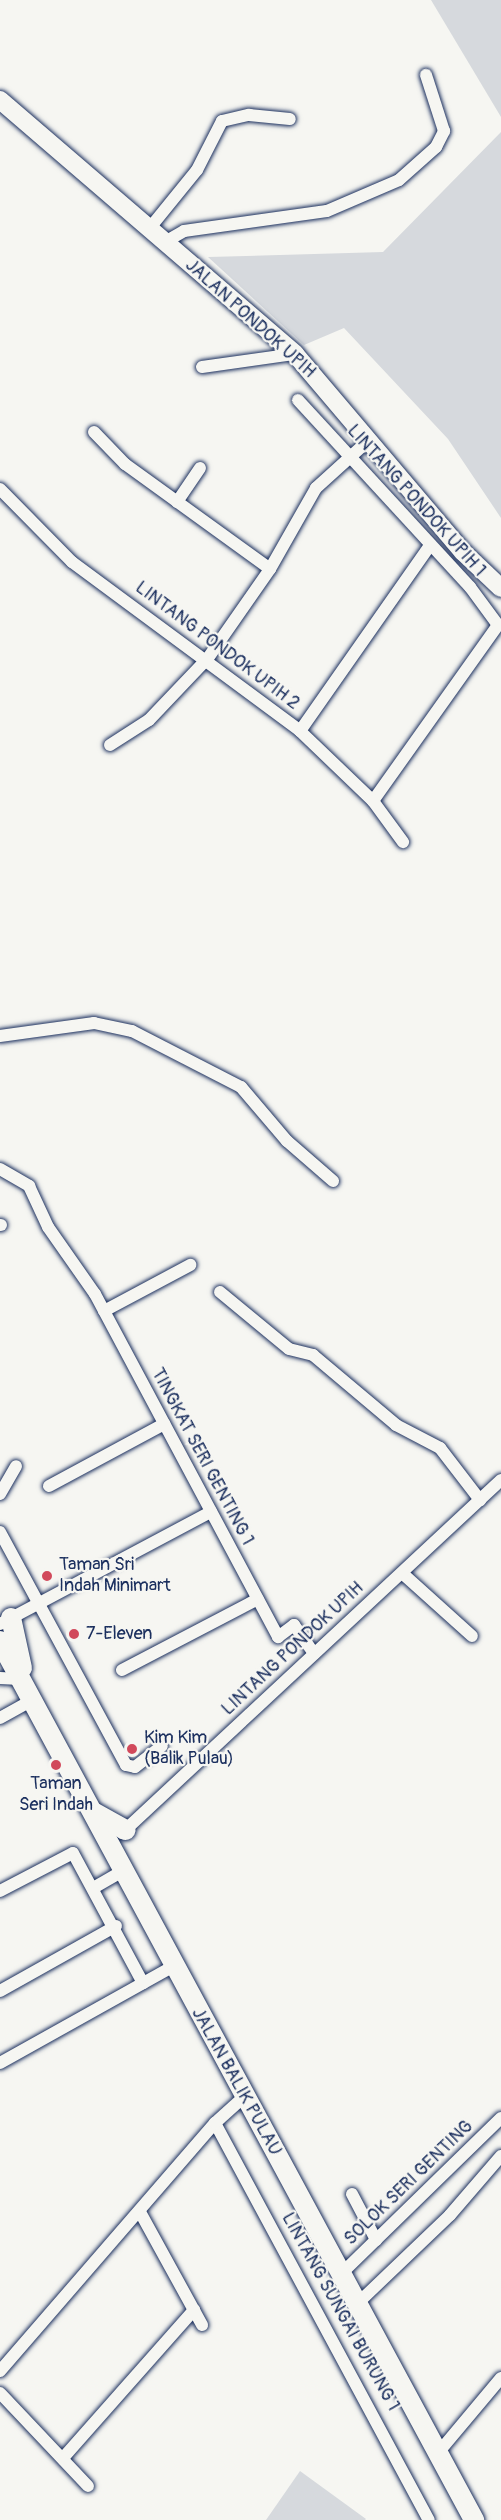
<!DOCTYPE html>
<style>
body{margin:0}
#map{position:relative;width:501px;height:2520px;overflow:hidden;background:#f6f6f2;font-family:Pangolin,sans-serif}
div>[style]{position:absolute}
.green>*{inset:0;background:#d6d9dd}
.roads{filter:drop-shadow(0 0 2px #1b2f5e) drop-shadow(0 0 2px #1b2f5e)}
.street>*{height:12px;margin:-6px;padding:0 6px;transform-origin:6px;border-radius:6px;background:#f6f6f2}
.secondary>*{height:18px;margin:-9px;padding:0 9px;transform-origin:9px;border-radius:9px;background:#f6f6f2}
.primary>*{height:20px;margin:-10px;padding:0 10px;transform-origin:10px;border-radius:10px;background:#f6f6f2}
.dots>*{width:16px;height:16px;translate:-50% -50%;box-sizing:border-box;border:3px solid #f6f6f2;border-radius:50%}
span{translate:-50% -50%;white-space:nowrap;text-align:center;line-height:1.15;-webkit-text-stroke:4.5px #f6f6f2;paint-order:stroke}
.street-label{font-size:18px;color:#1b2f5e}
.poi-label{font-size:18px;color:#1b2f5e}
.left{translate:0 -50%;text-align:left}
</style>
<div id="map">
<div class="green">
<i style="clip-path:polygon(431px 0,501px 0,501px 117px)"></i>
<i style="clip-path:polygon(501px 132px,501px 518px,448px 439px,344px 328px,304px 345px,208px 257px,383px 252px)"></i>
<i style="clip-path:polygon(300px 2471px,366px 2519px,365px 2520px,266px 2520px)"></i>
</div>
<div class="roads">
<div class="street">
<i style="left:149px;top:229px;width:76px;rotate:-50.9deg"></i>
<i style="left:197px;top:170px;width:55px;rotate:-63deg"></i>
<i style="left:222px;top:121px;width:28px;rotate:-13deg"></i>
<i style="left:249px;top:115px;width:41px;rotate:5.6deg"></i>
<i style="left:165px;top:242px;width:22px;rotate:-30deg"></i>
<i style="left:184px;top:231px;width:144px;rotate:-8deg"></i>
<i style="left:327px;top:211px;width:78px;rotate:-23.3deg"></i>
<i style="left:399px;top:180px;width:50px;rotate:-41.7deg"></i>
<i style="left:436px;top:147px;width:18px;rotate:-63deg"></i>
<i style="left:444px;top:131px;width:59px;rotate:-107.8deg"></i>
<i style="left:202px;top:367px;width:94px;rotate:-8deg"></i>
<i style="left:298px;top:400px;width:254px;rotate:47.4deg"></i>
<i style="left:470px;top:587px;width:47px;rotate:53.6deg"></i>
<i style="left:498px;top:625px;width:216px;rotate:125.4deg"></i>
<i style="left:94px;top:432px;width:45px;rotate:45.9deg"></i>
<i style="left:125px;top:464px;width:179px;rotate:35.9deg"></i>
<i style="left:0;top:489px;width:103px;rotate:45.4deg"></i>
<i style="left:72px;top:562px;width:284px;rotate:36.5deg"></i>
<i style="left:300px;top:731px;width:101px;rotate:43.8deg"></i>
<i style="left:373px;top:801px;width:51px;rotate:53.8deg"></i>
<i style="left:177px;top:502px;width:41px;rotate:-55.9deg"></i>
<i style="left:300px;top:731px;width:225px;rotate:-55deg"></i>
<i style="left:110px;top:745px;width:46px;rotate:-32.7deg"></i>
<i style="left:149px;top:720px;width:86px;rotate:-46.4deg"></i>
<i style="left:208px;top:658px;width:108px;rotate:-55.1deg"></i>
<i style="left:270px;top:569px;width:93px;rotate:-60.4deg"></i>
<i style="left:316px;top:488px;width:73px;rotate:-42.2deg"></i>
<i style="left:0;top:1036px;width:95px;rotate:-7.9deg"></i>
<i style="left:94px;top:1023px;width:39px;rotate:12deg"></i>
<i style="left:132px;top:1031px;width:123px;rotate:27.2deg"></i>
<i style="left:241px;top:1087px;width:71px;rotate:49.6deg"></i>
<i style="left:287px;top:1141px;width:61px;rotate:41deg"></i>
<i style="left:0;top:1169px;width:34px;rotate:30deg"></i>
<i style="left:29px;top:1186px;width:45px;rotate:65.1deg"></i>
<i style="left:48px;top:1227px;width:82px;rotate:55deg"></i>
<i style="left:95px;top:1294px;width:389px;rotate:61.9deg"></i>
<i style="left:278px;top:1637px;width:20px;rotate:-37deg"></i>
<i style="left:294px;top:1625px;width:35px;rotate:55deg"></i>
<i style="left:0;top:1225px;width:1px"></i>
<i style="left:220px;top:1292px;width:89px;rotate:39.6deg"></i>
<i style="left:289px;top:1349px;width:25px;rotate:14deg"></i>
<i style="left:313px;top:1355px;width:109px;rotate:40.1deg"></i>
<i style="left:396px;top:1425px;width:50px;rotate:27.6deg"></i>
<i style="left:440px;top:1448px;width:66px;rotate:52.4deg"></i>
<i style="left:104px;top:1311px;width:98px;rotate:-28.1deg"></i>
<i style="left:49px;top:1486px;width:131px;rotate:-28.3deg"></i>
<i style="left:0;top:1494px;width:32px;rotate:-60deg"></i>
<i style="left:0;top:1532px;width:265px;rotate:61.6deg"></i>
<i style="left:126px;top:1765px;width:9px;rotate:13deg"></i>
<i style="left:135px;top:1767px;width:34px;rotate:-38deg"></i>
<i style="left:402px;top:1573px;width:94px;rotate:42deg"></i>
<i style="left:0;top:1624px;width:239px;rotate:-28deg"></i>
<i style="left:122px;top:1670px;width:153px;rotate:-27.6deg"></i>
<i style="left:0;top:1678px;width:20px;rotate:3deg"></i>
<i style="left:0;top:1718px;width:35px;rotate:-29deg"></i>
<i style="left:122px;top:1833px;width:518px;rotate:-42.97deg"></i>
<i style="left:95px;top:1887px;width:32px;rotate:-30deg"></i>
<i style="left:0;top:1891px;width:82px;rotate:-27.5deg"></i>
<i style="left:73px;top:1853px;width:148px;rotate:61.7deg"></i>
<i style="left:0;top:1991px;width:133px;rotate:-29.3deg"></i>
<i style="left:0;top:2063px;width:197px;rotate:-29.2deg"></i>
<i style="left:215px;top:2123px;width:451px;rotate:61.7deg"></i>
<i style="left:352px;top:2194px;width:52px;rotate:62.4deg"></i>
<i style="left:140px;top:2212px;width:129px;rotate:61.2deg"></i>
<i style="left:342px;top:2273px;width:222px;rotate:-44.3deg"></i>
<i style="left:358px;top:2303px;width:127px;rotate:-43.7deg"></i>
<i style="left:450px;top:2215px;width:78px;rotate:-49.2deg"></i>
<i style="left:0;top:2371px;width:328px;rotate:-49.1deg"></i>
<i style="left:215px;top:2123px;width:38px;rotate:-42deg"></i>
<i style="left:0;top:2393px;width:128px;rotate:46.6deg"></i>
<i style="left:438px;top:2453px;width:98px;rotate:-50deg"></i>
<i style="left:63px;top:2458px;width:198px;rotate:-48.5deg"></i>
</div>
<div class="secondary">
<i style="left:0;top:100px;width:389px;rotate:40.7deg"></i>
<i style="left:295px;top:354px;width:260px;rotate:49.7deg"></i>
<i style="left:463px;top:552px;width:52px;rotate:43.5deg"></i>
</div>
<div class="primary">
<i style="left:11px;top:1618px;width:51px;rotate:77.6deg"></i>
<i style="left:0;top:1641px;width:999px;rotate:61.66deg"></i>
<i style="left:95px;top:1813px;width:35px;rotate:29deg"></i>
</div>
</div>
<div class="dots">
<i style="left:47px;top:1576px;background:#d1495b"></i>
<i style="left:74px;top:1634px;background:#d1495b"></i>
<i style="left:132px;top:1749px;background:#d1495b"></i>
<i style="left:56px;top:1765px;background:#d1495b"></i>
</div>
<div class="street-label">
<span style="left:250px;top:319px;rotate:42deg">JALAN PONDOK UPIH</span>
<span style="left:416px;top:501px;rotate:48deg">LINTANG PONDOK UPIH 1</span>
<span style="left:217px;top:646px;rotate:37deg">LINTANG PONDOK UPIH 2</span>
<span style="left:202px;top:1457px;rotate:62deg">TINGKAT SERI GENTING 1</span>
<span style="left:293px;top:1649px;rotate:-43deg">LINTANG PONDOK UPIH</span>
<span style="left:236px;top:2082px;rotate:61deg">JALAN BALIK PULAU</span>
<span style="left:409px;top:2183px;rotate:-44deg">SOLOK SERI GENTING</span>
<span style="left:340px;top:2312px;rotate:61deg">LINTANG SUNGAI BURUNG 1</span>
</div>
<div class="poi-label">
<span class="left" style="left:59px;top:1576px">Taman Sri<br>Indah Minimart</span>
<span class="left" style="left:86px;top:1634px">7-Eleven</span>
<span class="left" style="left:144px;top:1749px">Kim Kim<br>(Balik Pulau)</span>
<span style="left:56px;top:1795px">Taman<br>Seri Indah</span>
</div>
</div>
